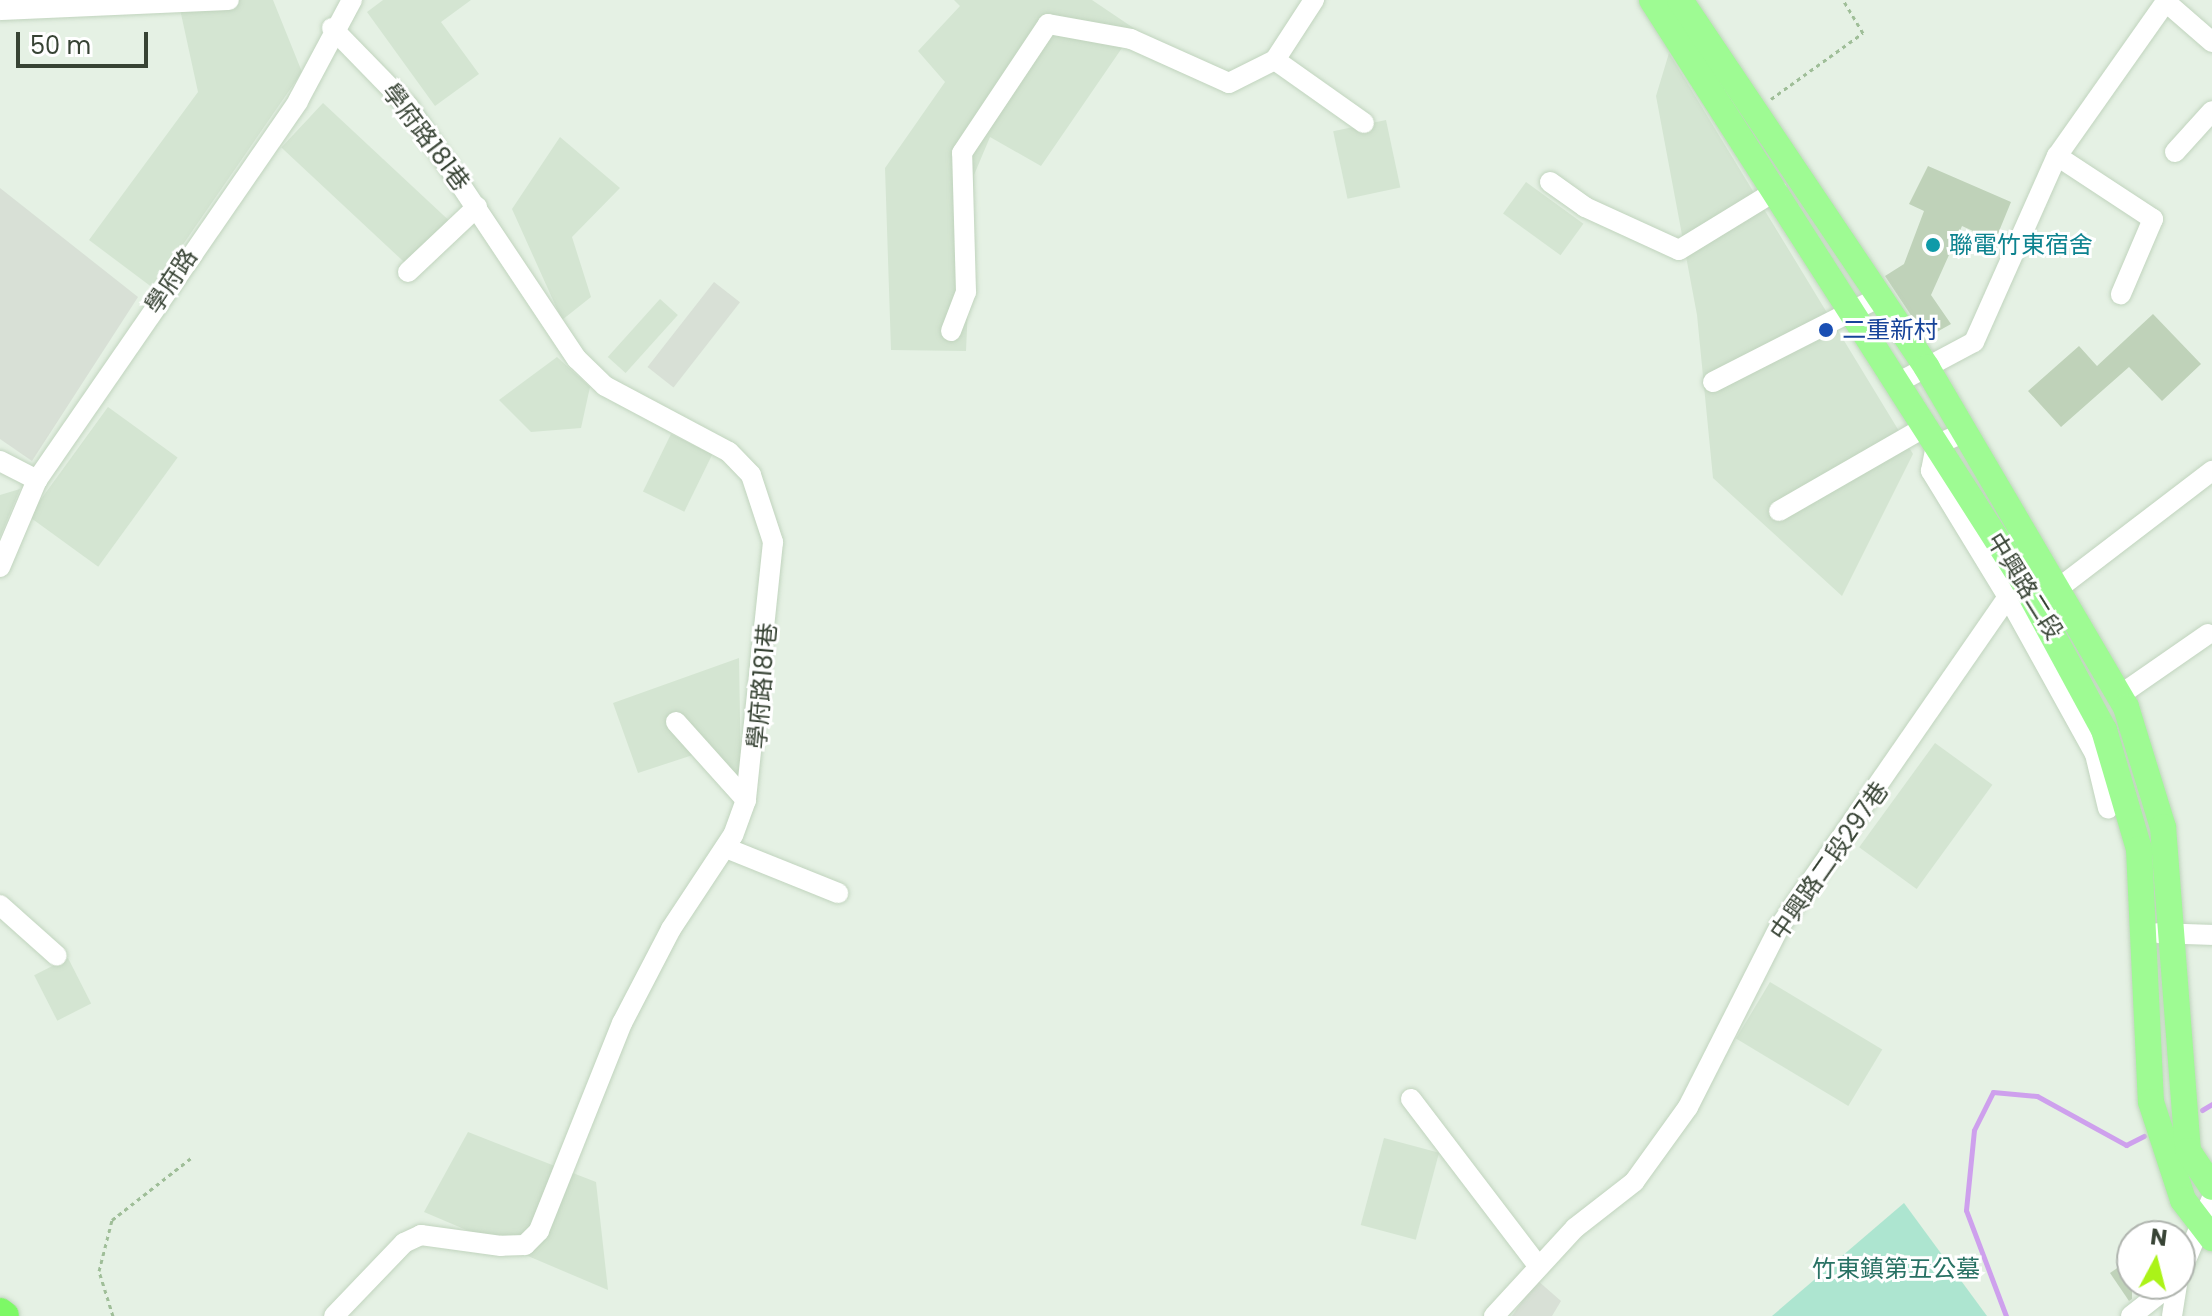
<!DOCTYPE html>
<meta charset="utf-8">
<style>
body{margin:0}
#map{position:relative;width:2212px;height:1316px;overflow:hidden;background:#e5f1e4;font-family:Poppins,"Noto Sans TC",sans-serif}
div>[style]{position:absolute}
.residential>*{inset:0;background:#d4e5d2;transform-origin:0 0}
.industrial>*{inset:0;background:#d8e0d6;transform-origin:0 0}
.green>*{inset:0;background:#ade5d0}
.stream>*{height:5px;margin:-2.5px;padding:0 2.5px;transform-origin:2.5px;border-radius:2.5px;background:#cea0ed}
.building>*{inset:0;background:#bfd2b9}
.path>*{height:3px;margin-top:-1.5px;transform-origin:0;background:repeating-linear-gradient(90deg,#9fbe98 0 4px,transparent 0 8px)}
.roads{filter:drop-shadow(0 0 2px #c1d4be) drop-shadow(0 0 2px #c1d4be)}
.minor>*{height:20px;margin:-10px;padding:0 10px;transform-origin:10px;border-radius:10px;background:#fff}
.major>*{height:26px;margin:-13px;padding:0 13px;transform-origin:13px;border-radius:13px;background:#9efb93}
.highway>*{height:30px;margin:-15px;padding:0 15px;transform-origin:15px;border-radius:15px;background:#7df966}
.dots>*{width:22px;height:22px;translate:-50% -50%;box-sizing:border-box;border:4px solid #fff;border-radius:50%}
span{translate:-50% -50%;white-space:nowrap;text-align:center;line-height:1.15;-webkit-text-stroke:6px #fff;paint-order:stroke}
.street-label{font-size:24px;color:#374334}
.culture-label{font-size:24px;color:#0d838f}
.left{translate:0 -50%;text-align:left}
.transit-label{font-size:24px;color:#164399}
.park-label{font-size:24px;color:#297264}
.north{position:absolute;left:2116px;top:1220px;width:80px;height:80px;box-sizing:border-box;background:#fff;border:2px solid #afb4ae;border-radius:50%;rotate:7deg;font-size:22px;font-weight:700;line-height:32px;text-align:center;color:#374334}
.north::after{content:'';display:block;margin:auto;width:28px;height:36px;background:#abf318;clip-path:polygon(50% 0,100% 100%,50% 72%,0 100%)}
.scale{position:absolute;left:16px;top:32px;width:132px;height:36px;box-sizing:border-box;border:4px solid #374334;border-top:0;padding-left:10px;font-size:24px;line-height:28px;white-space:nowrap;color:#374334;-webkit-text-stroke:6px #fff;paint-order:stroke}
</style>
<div id="map">
<div class="residential">
<i style="clip-path:polygon(178px 0,273px 0,302px 72px,153px 288px,89px 240px,198px 92px)"></i>
<i style="clip-path:polygon(383px 0,471px 0,441px 22px,479px 74px,435px 106px,367px 12px)"></i>
<i style="clip-path:polygon(954px 0,1092px 0,1135px 29px,1041px 166px,990px 137px,974px 175px,966px 351px,891px 350px,885px 168px,945px 82px,918px 51px,960px 6px)"></i>
<i style="clip-path:polygon(1669px 53px,1913px 454px,1842px 596px,1713px 478px,1697px 315px,1656px 96px)"></i>
<i style="left:323px;top:103px;width:173px;height:61px;rotate:43deg"></i>
<i style="left:1386px;top:120px;width:69px;height:54px;rotate:78deg"></i>
<i style="clip-path:polygon(560px 137px,620px 188px,572px 237px,591px 297px,562px 320px,512px 209px)"></i>
<i style="left:1526px;top:182px;width:71px;height:39px;rotate:36deg"></i>
<i style="left:660px;top:299px;width:24px;height:78px;rotate:42deg"></i>
<i style="clip-path:polygon(557px 357px,590px 387px,581px 428px,531px 432px,499px 400px)"></i>
<i style="left:108px;top:407px;width:86px;height:135px;rotate:36deg"></i>
<i style="left:671px;top:434px;width:46px;height:64px;rotate:26deg"></i>
<i style="clip-path:polygon(20px 489px,0 537px,0 495px)"></i>
<i style="clip-path:polygon(739px 658px,741px 780px,708px 750px,638px 773px,613px 703px)"></i>
<i style="left:1935px;top:743px;width:71px;height:129px;rotate:36deg"></i>
<i style="left:68px;top:958px;width:51px;height:38px;rotate:63deg"></i>
<i style="left:1770px;top:982px;width:131px;height:66px;rotate:31deg"></i>
<i style="clip-path:polygon(468px 1132px,596px 1182px,608px 1290px,424px 1212px)"></i>
<i style="left:1384px;top:1138px;width:57px;height:90px;rotate:15deg"></i>
</div>
<div class="industrial">
<i style="clip-path:polygon(0 188px,138px 297px,32px 461px,0 439px)"></i>
<i style="left:714px;top:282px;width:33px;height:108px;rotate:38deg"></i>
<i style="clip-path:polygon(1537px 1280px,1561px 1301px,1552px 1316px,1512px 1316px)"></i>
</div>
<div class="green">
<i style="clip-path:polygon(1904px 1203px,1987px 1316px,1772px 1316px)"></i>
</div>
<div class="stream">
<i style="left:2202px;top:1110px;width:12px;rotate:-31deg"></i>
<i style="left:2006px;top:1316px;width:113px;rotate:-110.7deg"></i>
<i style="left:1966px;top:1210px;width:80px;rotate:-84.3deg"></i>
<i style="left:1974px;top:1130px;width:42px;rotate:-63.4deg"></i>
<i style="left:1993px;top:1092px;width:44px;rotate:5.2deg"></i>
<i style="left:2037px;top:1096px;width:102px;rotate:28.8deg"></i>
<i style="left:2126px;top:1145px;width:20px;rotate:-27deg"></i>
</div>
<div class="building">
<i style="clip-path:polygon(1928px 166px,2011px 202px,1995px 241px,1962px 226px,1931px 295px,1951px 324px,1926px 338px,1885px 276px,1904px 264px,1924px 211px,1909px 204px)"></i>
<i style="clip-path:polygon(2153px 314px,2201px 364px,2162px 401px,2129px 367px,2061px 427px,2028px 391px,2079px 346px,2097px 366px)"></i>
<i style="clip-path:polygon(2132px 1258px,2132px 1299px,2129px 1301px,2110px 1273px)"></i>
</div>
<div class="path">
<i style="left:1771px;top:99px;width:113px;rotate:-35.7deg"></i>
<i style="left:1863px;top:33px;width:39px;rotate:-121deg"></i>
<i style="left:113px;top:1316px;width:47px;rotate:-107.3deg"></i>
<i style="left:99px;top:1271px;width:53px;rotate:-75.7deg"></i>
<i style="left:112px;top:1220px;width:100px;rotate:-38.1deg"></i>
</div>
<div class="roads">
<div class="minor">
<i style="left:2166px;top:2px;width:61px;rotate:41deg"></i>
<i style="left:0;top:10px;width:229px;rotate:-2.5deg"></i>
<i style="left:332px;top:28px;width:109px;rotate:45.7deg"></i>
<i style="left:408px;top:106px;width:304px;rotate:56.3deg"></i>
<i style="left:577px;top:359px;width:39px;rotate:44deg"></i>
<i style="left:605px;top:386px;width:140px;rotate:28deg"></i>
<i style="left:729px;top:452px;width:32px;rotate:46deg"></i>
<i style="left:751px;top:475px;width:71px;rotate:71.8deg"></i>
<i style="left:773px;top:542px;width:259px;rotate:96deg"></i>
<i style="left:746px;top:800px;width:37px;rotate:110deg"></i>
<i style="left:733px;top:835px;width:113px;rotate:123.4deg"></i>
<i style="left:671px;top:929px;width:106px;rotate:117.5deg"></i>
<i style="left:622px;top:1023px;width:224px;rotate:111.8deg"></i>
<i style="left:539px;top:1231px;width:20px;rotate:135deg"></i>
<i style="left:525px;top:1245px;width:24px;rotate:178deg"></i>
<i style="left:501px;top:1246px;width:81px;rotate:-172.2deg"></i>
<i style="left:421px;top:1235px;width:19px;rotate:155deg"></i>
<i style="left:404px;top:1243px;width:101px;rotate:133.8deg"></i>
<i style="left:1275px;top:60px;width:109px;rotate:35.3deg"></i>
<i style="left:2175px;top:152px;width:55px;rotate:-47.9deg"></i>
<i style="left:2057px;top:156px;width:115px;rotate:33.3deg"></i>
<i style="left:2153px;top:219px;width:82px;rotate:113.1deg"></i>
<i style="left:1550px;top:182px;width:43px;rotate:35.5deg"></i>
<i style="left:1585px;top:207px;width:103px;rotate:24.6deg"></i>
<i style="left:1679px;top:250px;width:115px;rotate:-31.5deg"></i>
<i style="left:408px;top:272px;width:95px;rotate:-43.3deg"></i>
<i style="left:951px;top:331px;width:42px;rotate:-69deg"></i>
<i style="left:966px;top:292px;width:139px;rotate:-91.6deg"></i>
<i style="left:962px;top:153px;width:155px;rotate:-56.3deg"></i>
<i style="left:1048px;top:24px;width:84px;rotate:10.2deg"></i>
<i style="left:1131px;top:39px;width:107px;rotate:24.2deg"></i>
<i style="left:1229px;top:83px;width:51px;rotate:-26.6deg"></i>
<i style="left:1275px;top:60px;width:72px;rotate:-57deg"></i>
<i style="left:1713px;top:382px;width:185px;rotate:-27deg"></i>
<i style="left:1899px;top:382px;width:85px;rotate:-28.1deg"></i>
<i style="left:1974px;top:342px;width:204px;rotate:-66deg"></i>
<i style="left:2057px;top:156px;width:191px;rotate:-54.8deg"></i>
<i style="left:0;top:461px;width:42px;rotate:27.2deg"></i>
<i style="left:1779px;top:511px;width:168px;rotate:-29.9deg"></i>
<i style="left:0;top:567px;width:95px;rotate:-67deg"></i>
<i style="left:37px;top:480px;width:460px;rotate:-55.4deg"></i>
<i style="left:298px;top:101px;width:115px;rotate:-61.9deg"></i>
<i style="left:2008px;top:597px;width:179px;rotate:61deg"></i>
<i style="left:2095px;top:754px;width:56px;rotate:76.5deg"></i>
<i style="left:2047px;top:597px;width:208px;rotate:-37.4deg"></i>
<i style="left:2120px;top:695px;width:107px;rotate:-34.7deg"></i>
<i style="left:676px;top:722px;width:105px;rotate:48.1deg"></i>
<i style="left:726px;top:848px;width:121px;rotate:21.9deg"></i>
<i style="left:0;top:905px;width:76px;rotate:41.8deg"></i>
<i style="left:2158px;top:933px;width:54px;rotate:2.1deg"></i>
<i style="left:1411px;top:1099px;width:210px;rotate:52.7deg"></i>
<i style="left:2180px;top:1274px;width:82px;rotate:-67.2deg"></i>
<i style="left:1494px;top:1316px;width:120px;rotate:-47.4deg"></i>
<i style="left:1575px;top:1228px;width:75px;rotate:-37.9deg"></i>
<i style="left:1634px;top:1182px;width:92px;rotate:-54.2deg"></i>
<i style="left:1688px;top:1107px;width:203px;rotate:-63.1deg"></i>
<i style="left:1780px;top:926px;width:400px;rotate:-55.3deg"></i>
<i style="left:2008px;top:597px;width:148px;rotate:-121.4deg"></i>
<i style="left:1931px;top:471px;width:26px;rotate:-79deg"></i>
<i style="left:1936px;top:445px;width:32px;rotate:-24deg"></i>
<i style="left:2131px;top:1316px;width:52px;rotate:-38deg"></i>
<i style="left:2172px;top:1316px;width:32px;rotate:-81deg"></i>
</div>
<div class="major">
<i style="left:1652px;top:0;width:687px;rotate:57.42deg"></i>
<i style="left:2022px;top:579px;width:172px;rotate:61.5deg"></i>
<i style="left:2104px;top:730px;width:124px;rotate:73.6deg"></i>
<i style="left:2139px;top:849px;width:253px;rotate:87.3deg"></i>
<i style="left:2151px;top:1102px;width:103px;rotate:71.9deg"></i>
<i style="left:2183px;top:1200px;width:48px;rotate:52.7deg"></i>
<i style="left:1680px;top:0;width:443px;rotate:56.1deg"></i>
<i style="left:1927px;top:368px;width:393px;rotate:59.6deg"></i>
<i style="left:2126px;top:707px;width:126px;rotate:72.9deg"></i>
<i style="left:2163px;top:827px;width:325px;rotate:85.6deg"></i>
<i style="left:2188px;top:1151px;width:43px;rotate:56.3deg"></i>
</div>
<div class="highway">
<i style="left:0;top:1313px;width:5px;rotate:37deg"></i>
</div>
</div>
<div class="dots">
<i style="left:1933px;top:245px;background:#0f9aa8"></i>
<i style="left:1826px;top:330px;background:#1a4fb4"></i>
</div>
<div class="street-label">
<span style="left:426px;top:137px;rotate:53deg">學府路181巷</span>
<span style="left:171px;top:281px;rotate:-56deg">學府路</span>
<span style="left:2025px;top:586px;rotate:58deg">中興路二段</span>
<span style="left:762px;top:686px;rotate:-85deg">學府路181巷</span>
<span style="left:1829px;top:861px;rotate:-55deg">中興路二段297巷</span>
</div>
<div class="culture-label">
<span class="left" style="left:1949px;top:245px">聯電竹東宿舍</span>
</div>
<div class="transit-label">
<span class="left" style="left:1842px;top:330px">二重新村</span>
</div>
<div class="park-label">
<span style="left:1896px;top:1269px">竹東鎮第五公墓</span>
</div>
<div class="north">N</div>
<div class="scale">50 m</div>
</div>
